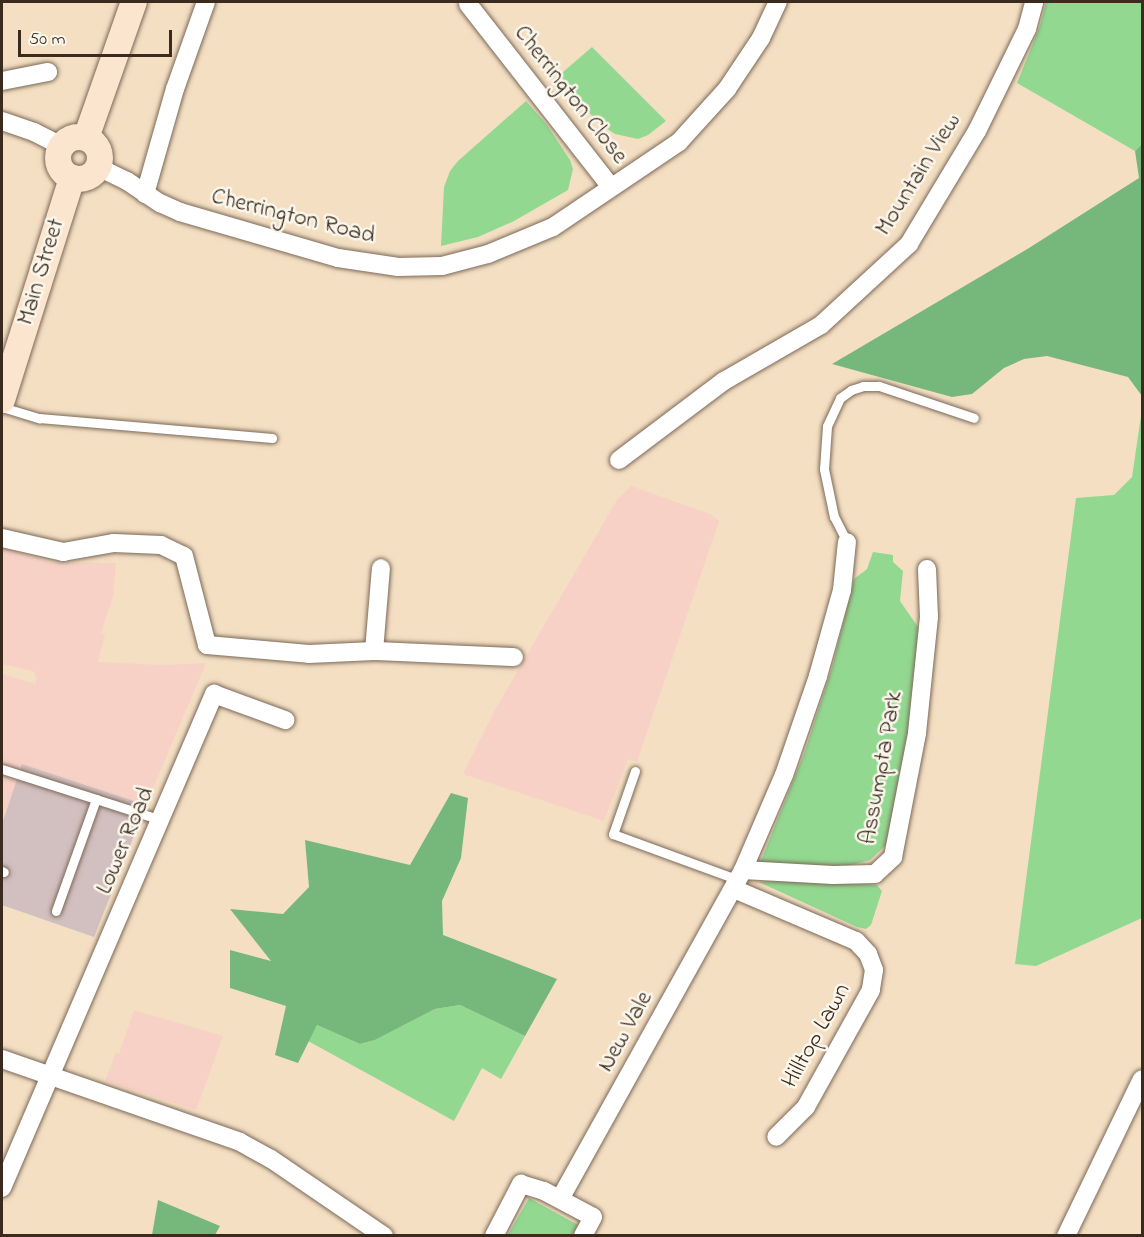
<!DOCTYPE html>
<style>
body{margin:0}
#map{position:relative;width:1144px;height:1237px;overflow:hidden;background:#f4dfc3;font-family:"Indie Flower",sans-serif}
div>[style]{position:absolute}
.built>*{inset:0;background:#f7d1c6}
.industrial>*{inset:0;background:#d2bfbf}
.green>*{inset:0;background:#93d891}
.forest>*{inset:0;background:#76b87b}
.roads{filter:drop-shadow(0 0 2px #7c6958) drop-shadow(0 0 2px #7c6958)}
.lane>*{height:9px;margin:-4.5px;padding:0 4.5px;transform-origin:4.5px;border-radius:4.5px;background:#fff}
.street>*{height:18px;margin:-9px;padding:0 9px;transform-origin:9px;border-radius:9px;background:#fff}
.secondary>*{height:26px;margin:-13px;padding:0 13px;transform-origin:13px;border-radius:13px;background:#fce5cf}
.secondary>.ring{margin:-13px;padding:0;box-sizing:content-box;background:none;border:26px solid #fce5cf;border-radius:50%}
span{translate:-50% -50%;white-space:nowrap;text-align:center;line-height:1.15;-webkit-text-stroke:5px #fbf7ec;paint-order:stroke}
.street-label{font-size:24px;color:#3b2a1e}
.frame{position:absolute;inset:0;border:3px solid #3b2a1e;pointer-events:none}
.scale{position:absolute;left:18px;top:30px;width:154px;height:27px;box-sizing:border-box;border:3px solid #3b2a1e;border-top:0;padding-left:8px;font-size:18px;line-height:21px;white-space:nowrap;color:#3b2a1e;-webkit-text-stroke:4px #fbf7ec;paint-order:stroke}
</style>
<div id="map">
<div class="built">
<i style="clip-path:polygon(631px 486px,710px 514px,719px 521px,637px 762px,628px 759px,604px 821px,463px 774px,495px 710px,617px 500px)"></i>
<i style="clip-path:polygon(2px 548px,50px 562px,116px 563px,113px 596px,101px 633px,105px 634px,98px 662px,163px 665px,206px 663px,146px 805px,22px 764px,2px 824px,2px 674px,35px 684px,37px 678px,33px 671px,2px 664px)"></i>
<i style="clip-path:polygon(134px 1010px,223px 1036px,196px 1110px,105px 1081px,116px 1052px,119px 1054px)"></i>
</div>
<div class="industrial">
<i style="clip-path:polygon(22px 764px,146px 805px,94px 937px,2px 905px,2px 824px)"></i>
</div>
<div class="green">
<i style="clip-path:polygon(1046px 2px,1142px 2px,1142px 144px,1135px 151px,1017px 83px,1040px 26px)"></i>
<i style="clip-path:polygon(592px 47px,666px 121px,648px 135px,638px 139px,615px 134px,600px 124px,556px 78px)"></i>
<i style="clip-path:polygon(526px 101px,547px 125px,570px 160px,573px 169px,568px 190px,514px 221px,478px 237px,441px 246px,444px 187px,450px 171px,458px 161px)"></i>
<i style="clip-path:polygon(1142px 409px,1142px 918px,1036px 966px,1015px 964px,1076px 498px,1114px 495px,1132px 477px)"></i>
<i style="clip-path:polygon(873px 552px,893px 555px,893px 562px,903px 571px,900px 601px,918px 627px,920px 637px,910px 732px,886px 845px,870px 860px,836px 869px,760px 863px,804px 754px,832px 668px,854px 579px,867px 569px)"></i>
<i style="clip-path:polygon(787px 880px,877px 885px,882px 891px,871px 925px,866px 929px,857px 927px,759px 882px)"></i>
<i style="clip-path:polygon(460px 1005px,525px 1036px,501px 1079px,482px 1068px,454px 1121px,308px 1041px,317px 1025px,360px 1044px,375px 1040px,435px 1009px)"></i>
<i style="clip-path:polygon(529px 1198px,578px 1225px,572px 1235px,508px 1235px)"></i>
</div>
<div class="forest">
<i style="clip-path:polygon(1142px 144px,1142px 396px,1128px 377px,1047px 356px,1024px 359px,1004px 368px,972px 394px,952px 397px,832px 364px,1029px 248px,1139px 178px,1135px 151px)"></i>
<i style="clip-path:polygon(451px 793px,468px 798px,461px 858px,442px 901px,443px 935px,557px 979px,525px 1036px,460px 1005px,435px 1009px,375px 1040px,360px 1044px,317px 1025px,298px 1063px,275px 1055px,286px 1006px,230px 988px,230px 950px,271px 961px,230px 909px,283px 914px,309px 887px,305px 840px,410px 865px)"></i>
<i style="clip-path:polygon(158px 1200px,220px 1226px,215px 1235px,152px 1235px)"></i>
</div>
<div class="roads">
<div class="lane">
<i style="left:2px;top:407px;width:39px;rotate:17deg"></i>
<i style="left:39px;top:418px;width:234px;rotate:4.9deg"></i>
<i style="left:847px;top:542px;width:28px;rotate:-117deg"></i>
<i style="left:834px;top:517px;width:49px;rotate:-101.8deg"></i>
<i style="left:824px;top:469px;width:43px;rotate:-86deg"></i>
<i style="left:827px;top:426px;width:31px;rotate:-65deg"></i>
<i style="left:840px;top:398px;width:14px;rotate:-36deg"></i>
<i style="left:851px;top:390px;width:13px;rotate:-18deg"></i>
<i style="left:863px;top:386px;width:16px"></i>
<i style="left:879px;top:386px;width:100px;rotate:18.6deg"></i>
<i style="left:2px;top:769px;width:99px;rotate:17.7deg"></i>
<i style="left:96px;top:799px;width:119px;rotate:109.7deg"></i>
<i style="left:635px;top:771px;width:67px;rotate:109.2deg"></i>
<i style="left:613px;top:834px;width:134px;rotate:20.1deg"></i>
<i style="left:96px;top:799px;width:68px;rotate:17.9deg"></i>
<i style="left:2px;top:871px;width:2px;rotate:27deg"></i>
</div>
<div class="street">
<i style="left:468px;top:4px;width:232px;rotate:52deg"></i>
<i style="left:2px;top:81px;width:47px;rotate:-11.1deg"></i>
<i style="left:2px;top:121px;width:34px;rotate:19deg"></i>
<i style="left:34px;top:132px;width:30px;rotate:27deg"></i>
<i style="left:98px;top:167px;width:32px;rotate:26deg"></i>
<i style="left:127px;top:181px;width:40px;rotate:34deg"></i>
<i style="left:160px;top:203px;width:22px;rotate:24deg"></i>
<i style="left:180px;top:212px;width:165px;rotate:16.2deg"></i>
<i style="left:338px;top:258px;width:61px;rotate:8.5deg"></i>
<i style="left:398px;top:267px;width:44px;rotate:-1.3deg"></i>
<i style="left:442px;top:266px;width:48px;rotate:-14.6deg"></i>
<i style="left:488px;top:254px;width:70px;rotate:-22.6deg"></i>
<i style="left:553px;top:227px;width:152px;rotate:-34deg"></i>
<i style="left:679px;top:142px;width:72px;rotate:-47.8deg"></i>
<i style="left:727px;top:89px;width:61px;rotate:-56.3deg"></i>
<i style="left:761px;top:38px;width:40px;rotate:-65deg"></i>
<i style="left:145px;top:194px;width:109px;rotate:-74.1deg"></i>
<i style="left:175px;top:89px;width:92px;rotate:-70.4deg"></i>
<i style="left:619px;top:460px;width:131px;rotate:-37deg"></i>
<i style="left:724px;top:381px;width:112px;rotate:-30deg"></i>
<i style="left:821px;top:325px;width:120px;rotate:-42.6deg"></i>
<i style="left:909px;top:244px;width:132px;rotate:-59deg"></i>
<i style="left:977px;top:131px;width:114px;rotate:-63.9deg"></i>
<i style="left:1027px;top:29px;width:28px;rotate:-75deg"></i>
<i style="left:2px;top:538px;width:63px;rotate:12.9deg"></i>
<i style="left:63px;top:552px;width:52px;rotate:-10deg"></i>
<i style="left:114px;top:543px;width:47px;rotate:2.4deg"></i>
<i style="left:161px;top:545px;width:25px;rotate:26deg"></i>
<i style="left:184px;top:556px;width:92px;rotate:75.5deg"></i>
<i style="left:207px;top:645px;width:102px;rotate:5deg"></i>
<i style="left:309px;top:654px;width:65px;rotate:-2.6deg"></i>
<i style="left:374px;top:651px;width:140px;rotate:2.5deg"></i>
<i style="left:374px;top:651px;width:83px;rotate:-85.2deg"></i>
<i style="left:743px;top:870px;width:90px;rotate:3.2deg"></i>
<i style="left:833px;top:875px;width:42px;rotate:-1.4deg"></i>
<i style="left:875px;top:874px;width:25px;rotate:-43deg"></i>
<i style="left:893px;top:857px;width:126px;rotate:-79deg"></i>
<i style="left:917px;top:733px;width:117px;rotate:-84.1deg"></i>
<i style="left:929px;top:617px;width:48px;rotate:-92.4deg"></i>
<i style="left:734px;top:889px;width:133px;rotate:23.1deg"></i>
<i style="left:856px;top:941px;width:18px;rotate:47deg"></i>
<i style="left:868px;top:954px;width:17px;rotate:69deg"></i>
<i style="left:874px;top:970px;width:20px;rotate:99deg"></i>
<i style="left:871px;top:990px;width:134px;rotate:119.1deg"></i>
<i style="left:806px;top:1107px;width:42px;rotate:135deg"></i>
<i style="left:2px;top:1059px;width:252px;rotate:19.2deg"></i>
<i style="left:240px;top:1142px;width:35px;rotate:29deg"></i>
<i style="left:271px;top:1159px;width:137px;rotate:34.3deg"></i>
<i style="left:2px;top:1188px;width:538px;rotate:-66.77deg"></i>
<i style="left:214px;top:694px;width:76px;rotate:20.1deg"></i>
<i style="left:560px;top:1199px;width:376px;rotate:-60.9deg"></i>
<i style="left:743px;top:870px;width:103px;rotate:-66.7deg"></i>
<i style="left:784px;top:775px;width:105px;rotate:-71deg"></i>
<i style="left:818px;top:676px;width:89px;rotate:-74.4deg"></i>
<i style="left:842px;top:590px;width:48px;rotate:-84.1deg"></i>
<i style="left:494px;top:1236px;width:59px;rotate:-62.6deg"></i>
<i style="left:521px;top:1184px;width:24px;rotate:17deg"></i>
<i style="left:544px;top:1191px;width:55px;rotate:28deg"></i>
<i style="left:593px;top:1217px;width:21px;rotate:118deg"></i>
<i style="left:1066px;top:1236px;width:174px;rotate:-64.2deg"></i>
</div>
<div class="secondary">
<i class="ring" style="left:58px;top:137px;width:16px;height:16px"></i>
<i style="left:86px;top:138px;width:144px;rotate:-70.6deg"></i>
<i style="left:2px;top:400px;width:233px;rotate:-72.5deg"></i>
</div>
</div>
<div class="street-label">
<span style="left:570px;top:95px;rotate:52deg">Cherrington Close</span>
<span style="left:919px;top:175px;rotate:-58deg">Mountain View</span>
<span style="left:293px;top:217px;rotate:14deg">Cherrington Road</span>
<span style="left:42px;top:272px;rotate:-73deg">Main Street</span>
<span style="left:882px;top:768px;rotate:-80deg">Assumpta Park</span>
<span style="left:126px;top:841px;rotate:-67deg">Lower Road</span>
<span style="left:626px;top:1032px;rotate:-61deg">New Vale</span>
<span style="left:817px;top:1036px;rotate:-61deg">Hilltop Lawn</span>
</div>
<div class="frame"></div>
<div class="scale">50 m</div>
</div>
